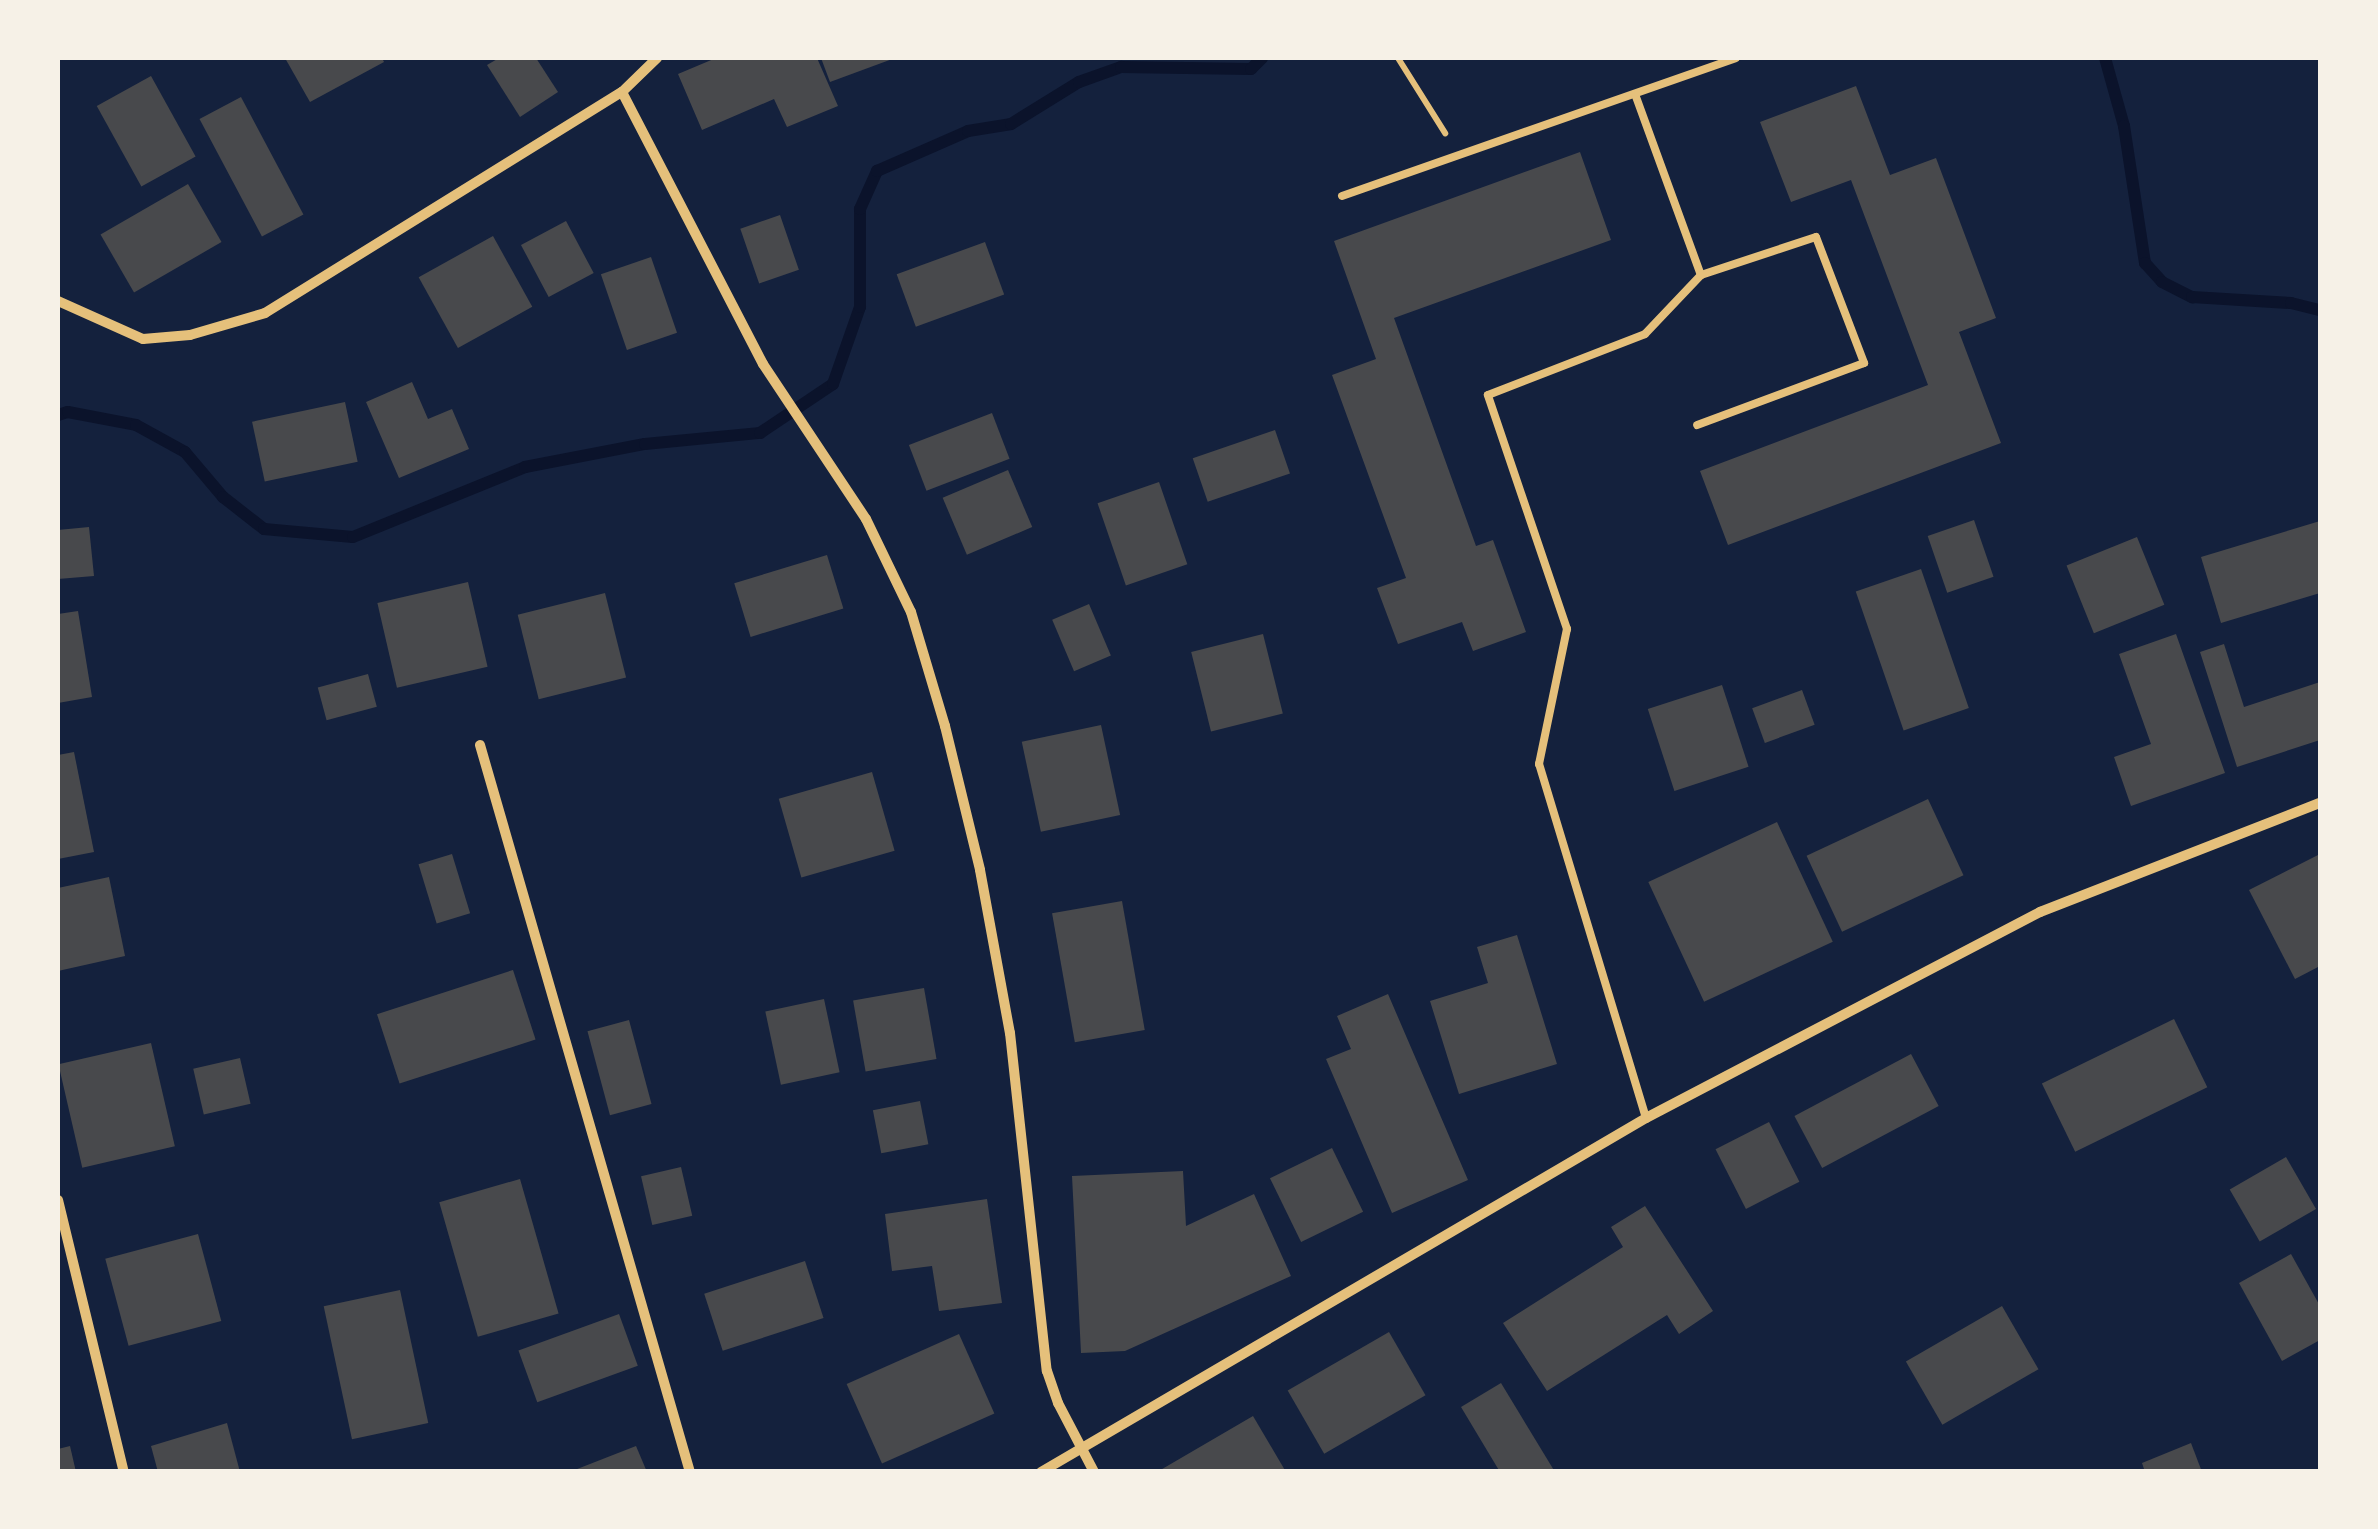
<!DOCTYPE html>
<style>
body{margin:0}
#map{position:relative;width:2378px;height:1529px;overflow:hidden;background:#14213d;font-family:"Roboto Serif",serif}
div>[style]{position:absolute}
.stream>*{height:12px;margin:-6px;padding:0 6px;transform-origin:6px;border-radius:6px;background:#0b132b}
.building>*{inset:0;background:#48494c;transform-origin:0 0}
.path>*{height:6px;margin:-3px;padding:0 3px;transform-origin:3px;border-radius:3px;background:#e5c07b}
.service>*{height:8px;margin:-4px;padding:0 4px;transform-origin:4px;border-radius:4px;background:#e5c07b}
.minor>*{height:10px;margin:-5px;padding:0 5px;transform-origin:5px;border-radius:5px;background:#e5c07b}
span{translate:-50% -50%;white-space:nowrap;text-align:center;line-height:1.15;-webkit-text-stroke:10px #f6f1e7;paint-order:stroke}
.frame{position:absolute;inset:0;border:60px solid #f6f1e7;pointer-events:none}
</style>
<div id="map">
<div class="stream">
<i style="left:2105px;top:58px;width:71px;rotate:74.4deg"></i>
<i style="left:2124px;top:126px;width:139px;rotate:81.3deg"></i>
<i style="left:2145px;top:263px;width:25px;rotate:48deg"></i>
<i style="left:2162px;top:282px;width:34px;rotate:27deg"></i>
<i style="left:2192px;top:297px;width:99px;rotate:3.5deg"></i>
<i style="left:2291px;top:303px;width:30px;rotate:14deg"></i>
<i style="left:58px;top:415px;width:10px;rotate:-17deg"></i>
<i style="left:68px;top:412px;width:69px;rotate:10.8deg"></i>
<i style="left:136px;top:425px;width:56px;rotate:28.9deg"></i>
<i style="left:185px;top:452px;width:59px;rotate:49.8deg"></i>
<i style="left:223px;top:497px;width:52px;rotate:38deg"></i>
<i style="left:264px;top:529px;width:89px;rotate:5.1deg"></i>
<i style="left:353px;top:537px;width:186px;rotate:-22.1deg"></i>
<i style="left:525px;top:467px;width:122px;rotate:-10.9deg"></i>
<i style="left:645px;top:444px;width:116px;rotate:-5.5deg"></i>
<i style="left:760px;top:433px;width:88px;rotate:-33.9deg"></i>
<i style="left:833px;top:384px;width:82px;rotate:-70.7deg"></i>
<i style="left:860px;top:307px;width:98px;rotate:-90deg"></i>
<i style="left:860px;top:209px;width:42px;rotate:-65.9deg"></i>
<i style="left:877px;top:171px;width:99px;rotate:-23.7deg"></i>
<i style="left:968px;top:131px;width:44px;rotate:-9.2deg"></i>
<i style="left:1011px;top:124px;width:80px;rotate:-31.7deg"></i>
<i style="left:1079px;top:82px;width:45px;rotate:-19.7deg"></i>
<i style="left:1121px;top:67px;width:130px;rotate:0.9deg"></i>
<i style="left:1251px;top:69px;width:16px;rotate:-45deg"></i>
</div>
<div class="building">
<i style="clip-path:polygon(285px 58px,382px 58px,384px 62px,310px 102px)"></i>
<i style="clip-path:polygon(499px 58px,536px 58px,558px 92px,520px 117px,487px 65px)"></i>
<i style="clip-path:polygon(716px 58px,817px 58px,838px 106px,787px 127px,774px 99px,702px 130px,678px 74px)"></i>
<i style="clip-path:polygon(821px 58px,895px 58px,830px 82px)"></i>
<i style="left:151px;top:76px;width:92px;height:62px;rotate:61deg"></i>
<i style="clip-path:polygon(1856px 86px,1890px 175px,1936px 158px,1996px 318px,1959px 332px,2001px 443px,1728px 545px,1700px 471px,1928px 385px,1851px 180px,1791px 202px,1760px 122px)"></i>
<i style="left:241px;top:97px;width:133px;height:47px;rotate:62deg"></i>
<i style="clip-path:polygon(1580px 152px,1611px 240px,1394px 318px,1476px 546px,1493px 540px,1526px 632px,1473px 651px,1462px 622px,1398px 644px,1377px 588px,1406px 578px,1332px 375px,1376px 359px,1334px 241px)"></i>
<i style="left:188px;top:184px;width:67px;height:101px;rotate:60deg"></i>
<i style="left:780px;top:215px;width:58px;height:42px;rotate:71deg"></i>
<i style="left:566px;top:221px;width:59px;height:51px;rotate:62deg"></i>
<i style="left:493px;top:236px;width:81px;height:85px;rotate:61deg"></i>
<i style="left:985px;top:242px;width:56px;height:94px;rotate:70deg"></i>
<i style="left:651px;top:257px;width:80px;height:53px;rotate:71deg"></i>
<i style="clip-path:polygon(412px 382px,428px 419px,452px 409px,469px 449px,399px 478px,366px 402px)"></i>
<i style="left:345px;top:402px;width:61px;height:95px;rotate:78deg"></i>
<i style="left:992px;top:413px;width:49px;height:89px;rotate:69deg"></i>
<i style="left:1275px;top:430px;width:46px;height:87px;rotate:71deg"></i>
<i style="left:1008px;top:470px;width:62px;height:71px;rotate:67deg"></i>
<i style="left:1159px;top:482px;width:87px;height:65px;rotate:71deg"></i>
<i style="left:1974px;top:520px;width:60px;height:49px;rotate:71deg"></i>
<i style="clip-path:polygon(2320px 521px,2320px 593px,2221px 623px,2201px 557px)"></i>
<i style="clip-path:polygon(89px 527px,94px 576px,58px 579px,58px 530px)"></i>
<i style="left:2137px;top:537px;width:73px;height:76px;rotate:68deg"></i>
<i style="left:827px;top:555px;width:56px;height:97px;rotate:73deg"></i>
<i style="left:1921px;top:569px;width:147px;height:69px;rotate:71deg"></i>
<i style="left:468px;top:582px;width:87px;height:93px;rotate:77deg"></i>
<i style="left:605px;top:593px;width:87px;height:90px;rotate:76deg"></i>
<i style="left:1089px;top:604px;width:56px;height:40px;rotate:67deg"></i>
<i style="clip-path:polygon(78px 611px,92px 697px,58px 703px,58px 614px)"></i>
<i style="left:1263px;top:634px;width:82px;height:74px;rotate:76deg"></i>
<i style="clip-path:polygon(2176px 634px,2225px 773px,2131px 806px,2114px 757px,2151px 744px,2119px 654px)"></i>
<i style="clip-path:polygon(2224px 644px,2244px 707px,2320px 682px,2320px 740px,2237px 767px,2200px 652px)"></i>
<i style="left:368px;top:674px;width:34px;height:52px;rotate:75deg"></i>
<i style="left:1722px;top:685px;width:86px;height:78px;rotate:72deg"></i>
<i style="left:1802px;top:690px;width:37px;height:53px;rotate:70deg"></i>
<i style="left:1101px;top:725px;width:92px;height:81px;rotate:78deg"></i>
<i style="clip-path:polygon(74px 752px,94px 852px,58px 859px,58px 755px)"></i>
<i style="left:872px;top:772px;width:82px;height:97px;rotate:74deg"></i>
<i style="left:1928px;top:799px;width:84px;height:134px;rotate:65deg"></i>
<i style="left:1777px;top:822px;width:132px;height:142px;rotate:65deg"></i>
<i style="left:452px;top:854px;width:62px;height:35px;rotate:73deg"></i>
<i style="clip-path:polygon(2320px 854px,2320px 966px,2295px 979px,2249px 890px)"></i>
<i style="clip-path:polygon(109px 877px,125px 956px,58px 971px,58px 888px)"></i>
<i style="left:1122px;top:901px;width:131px;height:71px;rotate:80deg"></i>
<i style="clip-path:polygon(1517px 935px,1557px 1064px,1459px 1094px,1430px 1001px,1488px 983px,1477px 947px)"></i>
<i style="left:513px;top:970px;width:73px;height:143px;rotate:72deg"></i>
<i style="left:924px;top:988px;width:72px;height:72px;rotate:80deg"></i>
<i style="clip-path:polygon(1388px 994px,1468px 1180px,1392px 1213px,1326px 1059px,1351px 1049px,1337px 1016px)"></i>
<i style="left:824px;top:999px;width:75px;height:60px;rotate:78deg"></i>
<i style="left:2174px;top:1019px;width:76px;height:147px;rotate:64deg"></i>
<i style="left:629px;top:1020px;width:87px;height:43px;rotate:75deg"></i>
<i style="left:151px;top:1043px;width:106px;height:95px;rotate:77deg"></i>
<i style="left:1911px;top:1054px;width:59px;height:132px;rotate:62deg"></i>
<i style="left:240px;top:1058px;width:47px;height:48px;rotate:77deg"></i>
<i style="left:920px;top:1101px;width:44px;height:48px;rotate:79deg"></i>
<i style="left:1769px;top:1122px;width:67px;height:60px;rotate:63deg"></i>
<i style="left:1332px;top:1148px;width:71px;height:69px;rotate:64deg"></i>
<i style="left:2286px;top:1157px;width:60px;height:65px;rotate:60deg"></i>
<i style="left:681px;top:1167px;width:50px;height:41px;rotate:77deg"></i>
<i style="clip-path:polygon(1183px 1171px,1186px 1226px,1254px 1194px,1291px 1276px,1125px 1351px,1081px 1353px,1072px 1176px)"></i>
<i style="left:520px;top:1179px;width:140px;height:84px;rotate:74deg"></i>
<i style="clip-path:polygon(987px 1199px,1002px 1303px,939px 1311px,932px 1266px,892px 1271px,885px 1214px)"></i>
<i style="clip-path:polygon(1645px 1206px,1713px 1311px,1679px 1334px,1667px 1315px,1547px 1391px,1503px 1323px,1623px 1247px,1611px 1227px)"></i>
<i style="left:198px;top:1234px;width:90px;height:96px;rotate:75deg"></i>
<i style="clip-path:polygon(2291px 1254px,2320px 1306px,2320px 1340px,2282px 1361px,2239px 1283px)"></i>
<i style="left:805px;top:1261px;width:60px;height:106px;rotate:72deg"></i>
<i style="left:400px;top:1290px;width:136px;height:78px;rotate:78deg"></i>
<i style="left:2002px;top:1306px;width:73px;height:111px;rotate:60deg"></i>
<i style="left:619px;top:1314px;width:55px;height:107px;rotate:70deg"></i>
<i style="left:1389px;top:1332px;width:73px;height:117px;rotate:60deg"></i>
<i style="left:959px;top:1334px;width:87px;height:123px;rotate:66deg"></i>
<i style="clip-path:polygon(1501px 1383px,1555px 1472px,1500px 1472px,1461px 1407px)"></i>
<i style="clip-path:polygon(1253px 1416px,1286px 1472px,1157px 1472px)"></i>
<i style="clip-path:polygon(227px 1423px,240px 1472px,158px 1472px,151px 1446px)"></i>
<i style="clip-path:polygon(2191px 1443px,2202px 1472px,2145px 1472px,2142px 1463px)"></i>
<i style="clip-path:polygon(70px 1446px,76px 1472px,58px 1472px,58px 1449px)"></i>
<i style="clip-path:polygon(636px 1446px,647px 1472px,573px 1472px,572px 1471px)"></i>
</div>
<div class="path">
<i style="left:1398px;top:58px;width:89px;rotate:57.9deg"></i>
</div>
<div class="service">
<i style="left:1635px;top:94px;width:193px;rotate:70deg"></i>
<i style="left:1342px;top:196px;width:417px;rotate:-19.3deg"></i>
<i style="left:1646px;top:1118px;width:370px;rotate:-106.8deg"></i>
<i style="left:1539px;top:764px;width:138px;rotate:-78.3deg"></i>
<i style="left:1567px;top:629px;width:247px;rotate:-108.7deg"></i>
<i style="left:1488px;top:395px;width:168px;rotate:-21.2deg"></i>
<i style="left:1645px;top:334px;width:81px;rotate:-46.5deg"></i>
<i style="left:1701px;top:275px;width:121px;rotate:-18.3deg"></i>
<i style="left:1816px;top:237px;width:135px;rotate:69.1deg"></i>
<i style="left:1864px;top:363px;width:178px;rotate:159.6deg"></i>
</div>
<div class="minor">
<i style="left:622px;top:92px;width:306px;rotate:62.6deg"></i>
<i style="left:763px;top:364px;width:186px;rotate:56.4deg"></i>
<i style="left:866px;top:519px;width:103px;rotate:64.2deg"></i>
<i style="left:911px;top:612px;width:119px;rotate:73.4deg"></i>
<i style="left:945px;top:726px;width:148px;rotate:76.3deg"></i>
<i style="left:980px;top:870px;width:166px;rotate:79.6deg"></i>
<i style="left:1010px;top:1033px;width:340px;rotate:83.8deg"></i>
<i style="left:1047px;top:1371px;width:34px;rotate:71deg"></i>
<i style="left:1058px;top:1403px;width:78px;rotate:62.4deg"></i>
<i style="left:58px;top:301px;width:93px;rotate:24.1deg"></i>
<i style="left:143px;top:339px;width:47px;rotate:-4.9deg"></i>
<i style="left:190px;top:335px;width:78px;rotate:-16.3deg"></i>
<i style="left:265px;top:313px;width:420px;rotate:-31.8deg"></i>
<i style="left:622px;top:92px;width:49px;rotate:-44.2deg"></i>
<i style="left:480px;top:745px;width:757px;rotate:73.89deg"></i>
<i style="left:58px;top:1200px;width:280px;rotate:76.4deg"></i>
<i style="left:1041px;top:1472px;width:701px;rotate:-30.33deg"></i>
<i style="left:1646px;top:1118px;width:445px;rotate:-27.6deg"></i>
<i style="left:2040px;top:912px;width:300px;rotate:-21.3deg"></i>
</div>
<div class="frame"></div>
</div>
